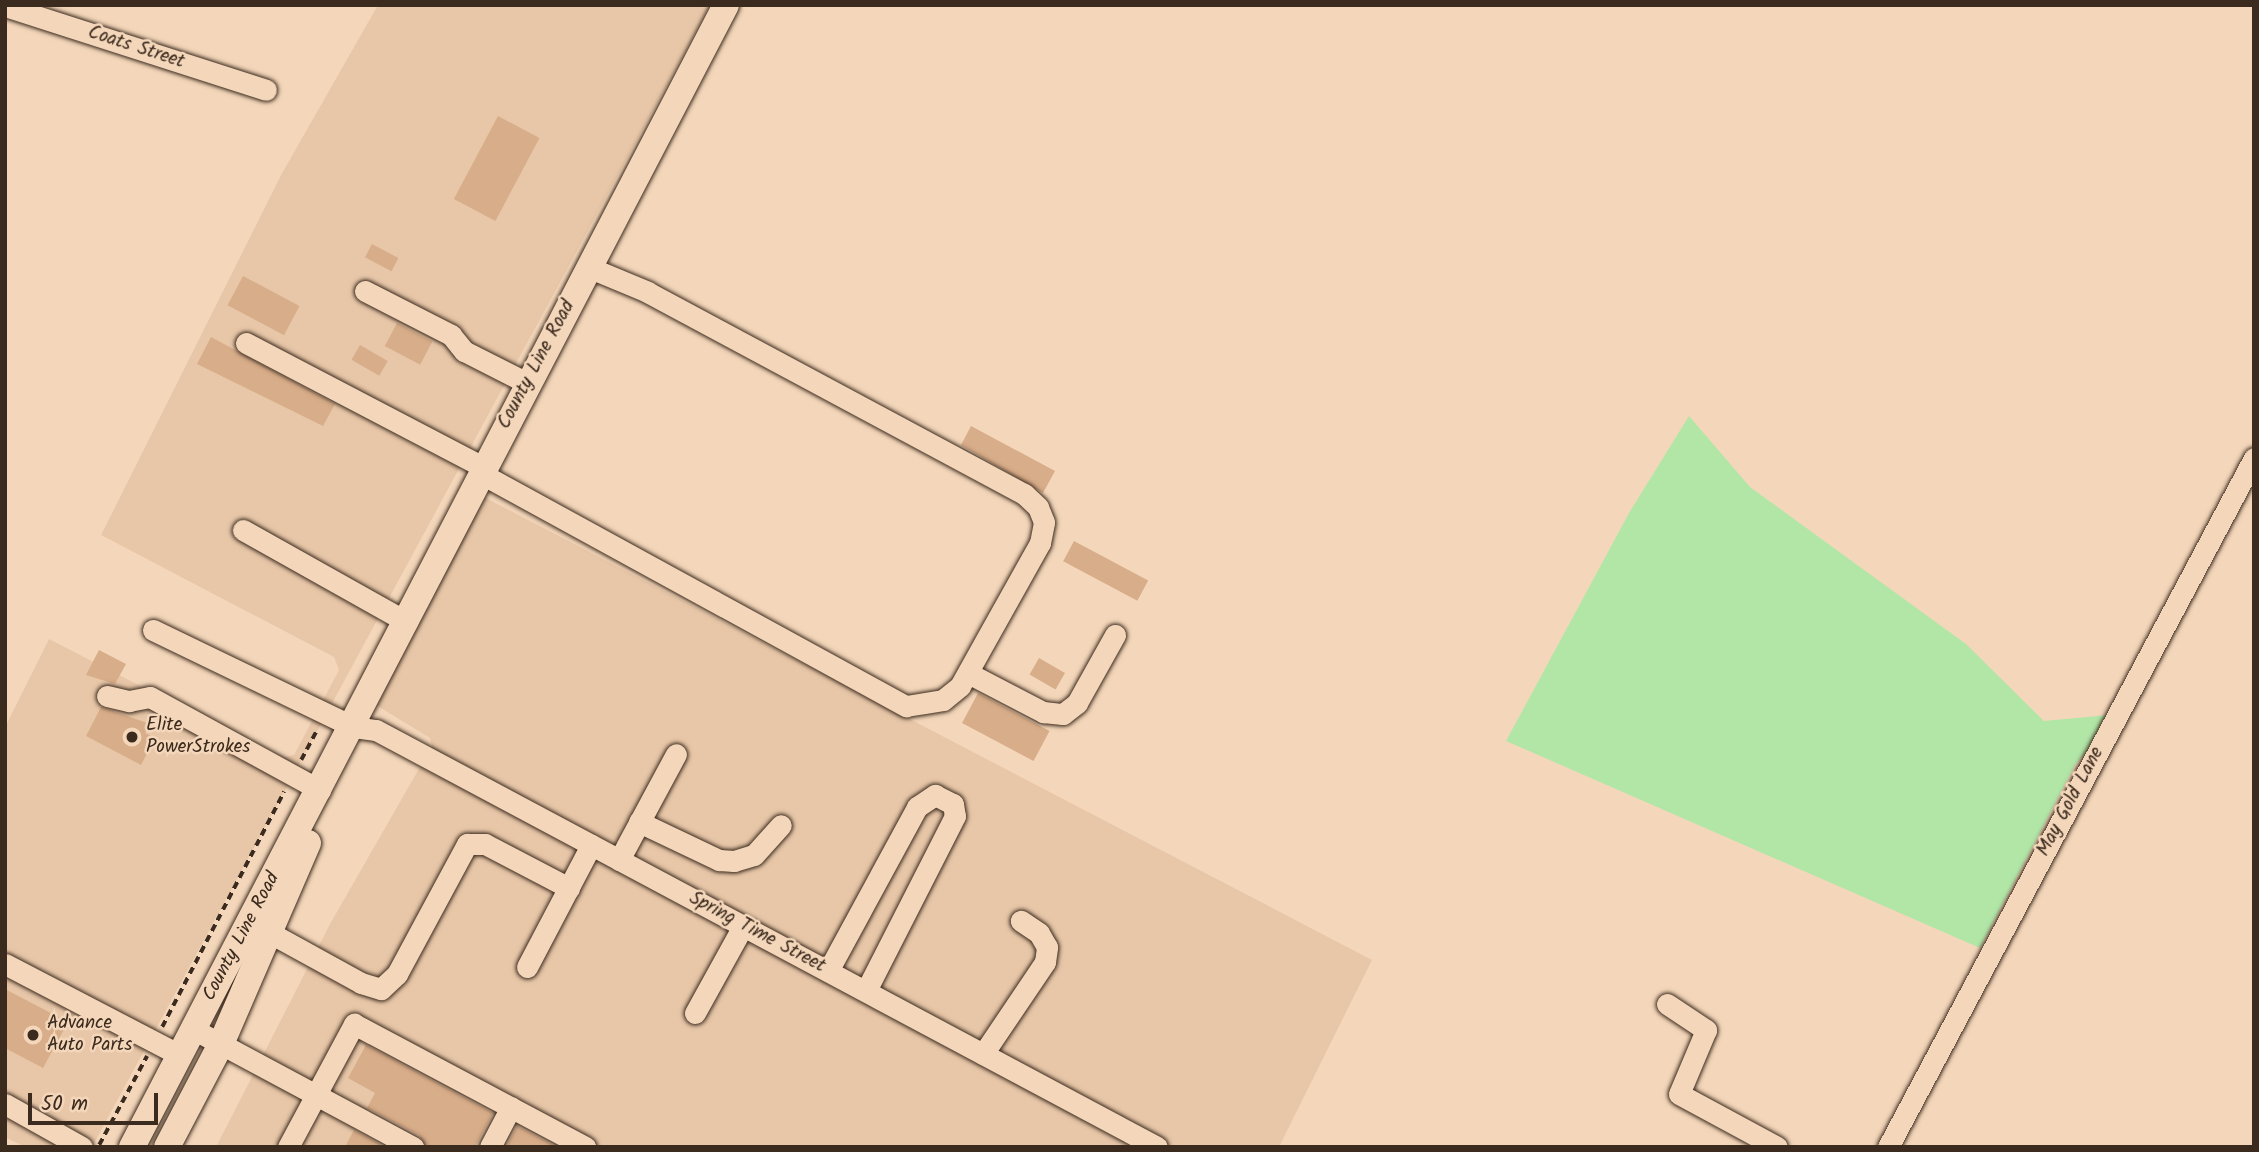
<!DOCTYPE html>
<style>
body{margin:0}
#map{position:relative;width:2259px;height:1152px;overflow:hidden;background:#f4d7ba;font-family:Kalam,sans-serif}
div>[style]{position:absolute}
.built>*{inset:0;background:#e8c7a8}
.green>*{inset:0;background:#b2e6a7}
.building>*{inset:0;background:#d8ad89;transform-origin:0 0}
.path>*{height:3.5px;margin-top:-1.75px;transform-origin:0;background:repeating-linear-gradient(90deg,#3b2a1e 0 7px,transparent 0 12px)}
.roads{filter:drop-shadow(0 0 2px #3b2a1e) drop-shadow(0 0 2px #3b2a1e)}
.minor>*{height:21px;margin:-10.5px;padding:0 10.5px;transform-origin:10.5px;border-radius:10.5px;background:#f4d7ba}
.major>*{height:26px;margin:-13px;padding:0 13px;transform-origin:13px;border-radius:13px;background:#f4d7ba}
.dots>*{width:19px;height:19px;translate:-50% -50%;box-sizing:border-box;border:4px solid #f4d7ba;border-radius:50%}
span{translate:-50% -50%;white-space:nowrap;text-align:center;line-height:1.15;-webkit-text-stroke:5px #f4d7ba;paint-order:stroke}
.street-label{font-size:19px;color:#3b2a1e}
.poi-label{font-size:19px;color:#3b2a1e}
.left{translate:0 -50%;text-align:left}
.frame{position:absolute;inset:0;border:7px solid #3b2a1e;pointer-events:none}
.scale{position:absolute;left:28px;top:1093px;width:130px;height:32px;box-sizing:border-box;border:4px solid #3b2a1e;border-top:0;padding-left:9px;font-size:21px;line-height:24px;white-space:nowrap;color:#3b2a1e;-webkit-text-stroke:5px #f4d7ba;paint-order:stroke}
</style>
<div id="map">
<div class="built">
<i style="clip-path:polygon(378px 5px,710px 5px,92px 1147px,25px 1147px,5px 1137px,5px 727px,49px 639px,281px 758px,294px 755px,339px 670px,334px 657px,101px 535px,281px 175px)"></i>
<i style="clip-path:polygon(480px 495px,1372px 960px,1279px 1147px,216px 1147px,330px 924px,432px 746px,430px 738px,376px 705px)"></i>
</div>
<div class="green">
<i style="clip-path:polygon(1689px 416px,1750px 487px,1966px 644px,2044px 721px,2119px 714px,2075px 765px,1980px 948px,1506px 741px,1629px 513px)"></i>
</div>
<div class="building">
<i style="left:498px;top:116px;width:47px;height:94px;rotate:28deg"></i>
<i style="left:372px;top:244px;width:30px;height:15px;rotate:28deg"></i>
<i style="left:243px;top:276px;width:64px;height:33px;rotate:28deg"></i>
<i style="left:397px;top:323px;width:40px;height:26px;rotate:28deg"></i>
<i style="clip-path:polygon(211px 337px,335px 404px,323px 426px,197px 364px)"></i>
<i style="left:360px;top:345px;width:32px;height:17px;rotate:30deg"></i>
<i style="clip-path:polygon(971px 426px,1055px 471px,1043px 493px,961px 445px)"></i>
<i style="left:1074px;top:541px;width:84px;height:23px;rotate:28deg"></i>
<i style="clip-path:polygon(99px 650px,126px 664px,115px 684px,86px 675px)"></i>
<i style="left:1039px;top:658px;width:30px;height:19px;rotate:30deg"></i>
<i style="left:978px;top:693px;width:81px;height:34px;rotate:28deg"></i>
<i style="clip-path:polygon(101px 707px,150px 724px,145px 733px,155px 738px,141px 765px,86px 736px)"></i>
<i style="clip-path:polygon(5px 989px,68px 1022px,43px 1068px,5px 1048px)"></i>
<i style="clip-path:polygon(366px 1045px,493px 1113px,475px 1147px,426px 1147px,419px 1135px,367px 1108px,375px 1093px,348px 1078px)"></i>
<i style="clip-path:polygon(517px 1126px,557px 1147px,506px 1147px)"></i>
<i style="clip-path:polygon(354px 1130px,385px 1147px,345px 1147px)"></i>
</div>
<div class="path">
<i style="left:301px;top:760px;width:34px;rotate:-62deg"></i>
<i style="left:162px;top:1027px;width:265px;rotate:-62.6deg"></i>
<i style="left:99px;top:1145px;width:101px;rotate:-61.7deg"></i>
</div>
<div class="roads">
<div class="minor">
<i style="left:5px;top:6px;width:274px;rotate:17.8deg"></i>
<i style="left:365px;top:291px;width:97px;rotate:27.1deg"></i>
<i style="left:451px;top:335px;width:21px;rotate:51deg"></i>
<i style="left:464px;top:351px;width:71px;rotate:26.9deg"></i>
<i style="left:246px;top:343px;width:267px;rotate:27.6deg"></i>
<i style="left:480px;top:473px;width:486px;rotate:28.7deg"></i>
<i style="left:906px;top:706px;width:37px;rotate:-9deg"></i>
<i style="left:943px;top:700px;width:22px;rotate:-39deg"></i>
<i style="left:960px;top:686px;width:164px;rotate:-60.8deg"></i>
<i style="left:1040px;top:543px;width:21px;rotate:-79deg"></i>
<i style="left:1044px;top:522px;width:16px;rotate:-112deg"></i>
<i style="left:1038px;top:507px;width:19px;rotate:-137deg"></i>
<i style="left:1024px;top:494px;width:427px;rotate:-151.8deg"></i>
<i style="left:648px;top:292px;width:65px;rotate:-157.4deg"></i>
<i style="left:243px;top:530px;width:188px;rotate:29.3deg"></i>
<i style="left:153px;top:630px;width:223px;rotate:25.8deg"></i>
<i style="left:354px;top:727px;width:22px;rotate:8deg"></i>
<i style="left:376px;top:730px;width:885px;rotate:28.1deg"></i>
<i style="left:968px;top:673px;width:85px;rotate:27.5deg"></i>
<i style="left:1043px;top:712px;width:20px;rotate:6deg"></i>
<i style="left:1063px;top:714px;width:18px;rotate:-38deg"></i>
<i style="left:1077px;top:703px;width:78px;rotate:-60.8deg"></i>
<i style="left:107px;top:696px;width:23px;rotate:13deg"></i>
<i style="left:129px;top:701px;width:21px;rotate:-11deg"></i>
<i style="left:150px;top:697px;width:194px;rotate:28.7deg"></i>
<i style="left:639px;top:822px;width:89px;rotate:25.4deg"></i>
<i style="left:719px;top:860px;width:15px;rotate:4deg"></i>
<i style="left:734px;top:861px;width:21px;rotate:-17deg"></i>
<i style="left:754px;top:855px;width:40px;rotate:-48deg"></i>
<i style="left:619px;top:860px;width:120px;rotate:-61.7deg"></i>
<i style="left:272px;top:934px;width:102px;rotate:28.8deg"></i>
<i style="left:361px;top:983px;width:21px;rotate:17deg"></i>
<i style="left:381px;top:989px;width:22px;rotate:-43deg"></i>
<i style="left:397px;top:974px;width:148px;rotate:-61.7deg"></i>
<i style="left:467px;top:844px;width:18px"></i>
<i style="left:485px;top:844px;width:95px;rotate:27.6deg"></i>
<i style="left:5px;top:964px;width:197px;rotate:27.5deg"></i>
<i style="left:527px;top:967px;width:138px;rotate:-62.3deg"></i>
<i style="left:828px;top:971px;width:187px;rotate:-61.5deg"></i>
<i style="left:917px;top:807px;width:22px;rotate:-34deg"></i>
<i style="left:935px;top:795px;width:20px;rotate:27deg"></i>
<i style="left:953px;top:804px;width:12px;rotate:81deg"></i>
<i style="left:955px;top:816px;width:196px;rotate:117deg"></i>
<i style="left:1667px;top:1004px;width:47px;rotate:33.7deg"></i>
<i style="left:1706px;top:1030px;width:69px;rotate:112.9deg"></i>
<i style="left:1679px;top:1094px;width:111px;rotate:28.4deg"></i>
<i style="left:695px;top:1013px;width:99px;rotate:-61.1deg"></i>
<i style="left:193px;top:1029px;width:250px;rotate:28.2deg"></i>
<i style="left:983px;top:1054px;width:111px;rotate:-56deg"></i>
<i style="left:1045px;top:962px;width:15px;rotate:-82deg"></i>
<i style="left:1047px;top:947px;width:16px;rotate:-120deg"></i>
<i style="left:1039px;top:933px;width:22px;rotate:-146deg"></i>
<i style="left:5px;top:1104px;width:88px;rotate:29.2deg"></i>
<i style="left:288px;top:1147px;width:140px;rotate:-61.8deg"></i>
<i style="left:354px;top:1024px;width:262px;rotate:28deg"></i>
<i style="left:490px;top:1147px;width:45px;rotate:-62.3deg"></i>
<i style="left:1888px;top:1147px;width:780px;rotate:-62.02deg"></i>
</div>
<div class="major">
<i style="left:132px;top:1147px;width:1287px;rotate:-62.52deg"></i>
<i style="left:167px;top:1147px;width:116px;rotate:-62.3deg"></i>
<i style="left:221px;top:1044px;width:219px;rotate:-66.6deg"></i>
</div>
</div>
<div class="dots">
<i style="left:132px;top:737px;background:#3b2a1e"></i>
<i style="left:33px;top:1035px;background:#3b2a1e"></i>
</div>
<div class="street-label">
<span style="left:136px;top:48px;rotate:18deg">Coats Street</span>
<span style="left:537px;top:365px;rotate:-62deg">County Line Road</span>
<span style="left:2071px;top:802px;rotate:-62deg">May Gold Lane</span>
<span style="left:757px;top:933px;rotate:28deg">Spring Time Street</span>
<span style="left:242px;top:937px;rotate:-62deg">County Line Road</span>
</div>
<div class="poi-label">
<span class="left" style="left:146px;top:737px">Elite<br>PowerStrokes</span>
<span class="left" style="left:47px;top:1035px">Advance<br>Auto Parts</span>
</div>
<div class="frame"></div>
<div class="scale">50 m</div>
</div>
